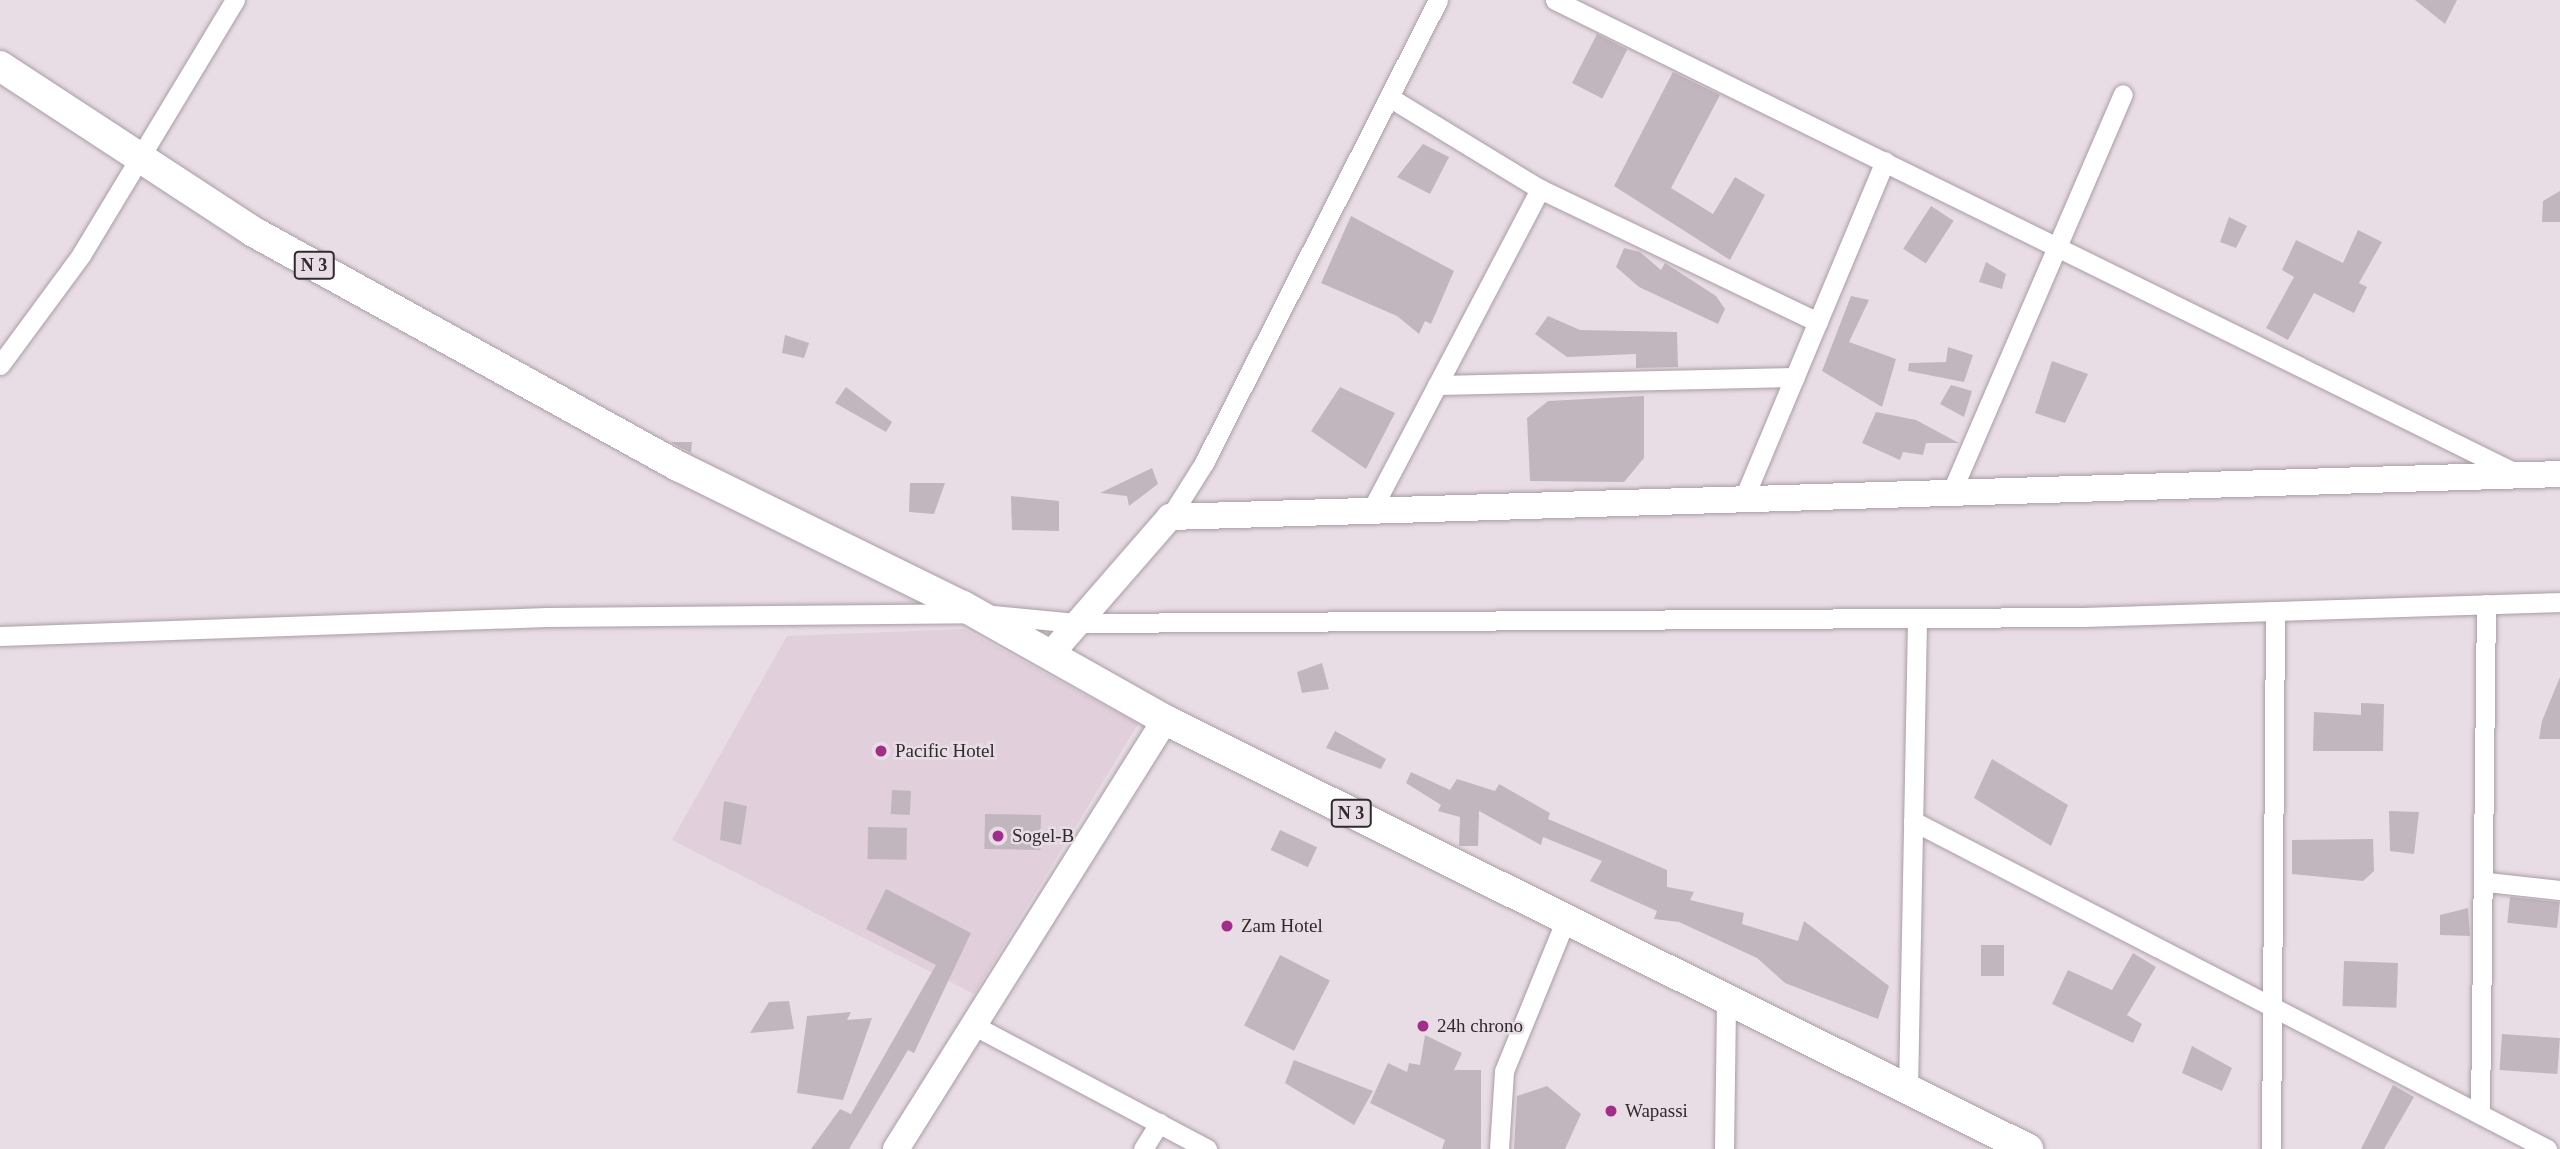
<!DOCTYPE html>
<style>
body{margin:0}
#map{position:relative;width:2560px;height:1149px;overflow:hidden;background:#e9dde5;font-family:Georgia,serif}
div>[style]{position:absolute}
.built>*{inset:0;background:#e1cfdb}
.building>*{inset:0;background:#c2b6be;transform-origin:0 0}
.roads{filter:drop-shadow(0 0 2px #a99da6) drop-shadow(0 0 2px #a99da6)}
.street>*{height:19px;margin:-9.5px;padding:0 9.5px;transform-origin:9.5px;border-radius:9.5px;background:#fff}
.secondary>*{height:26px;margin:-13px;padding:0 13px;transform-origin:13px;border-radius:13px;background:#fff}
.primary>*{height:30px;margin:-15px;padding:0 15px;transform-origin:15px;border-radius:15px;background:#fff}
.dots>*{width:19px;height:19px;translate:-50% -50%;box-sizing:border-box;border:4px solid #e9dde5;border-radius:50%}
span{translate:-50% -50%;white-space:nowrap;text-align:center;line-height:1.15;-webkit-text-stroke:5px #e9dde5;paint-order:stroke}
.shield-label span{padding:2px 5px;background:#e9dde5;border:2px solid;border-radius:5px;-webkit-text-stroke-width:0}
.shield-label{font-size:18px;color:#2f2a2e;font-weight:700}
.poi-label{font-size:19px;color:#2f2a2e}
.left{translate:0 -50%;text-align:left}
</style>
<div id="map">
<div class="built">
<i style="clip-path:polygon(964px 629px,1138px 724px,974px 994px,672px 840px,787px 636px)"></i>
</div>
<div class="building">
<i style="clip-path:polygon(2415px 0,2457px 0,2445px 24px)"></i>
<i style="left:1597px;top:34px;width:34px;height:55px;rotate:27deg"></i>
<i style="clip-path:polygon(1673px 72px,1720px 95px,1671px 188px,1713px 214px,1735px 177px,1765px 195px,1730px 260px,1614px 186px)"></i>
<i style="clip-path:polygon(1423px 144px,1449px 157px,1430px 194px,1397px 177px)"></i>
<i style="clip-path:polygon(2560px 191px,2560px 222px,2542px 222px,2543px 201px)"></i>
<i style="left:1931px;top:206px;width:27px;height:51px;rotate:33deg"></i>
<i style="clip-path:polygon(1351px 216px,1454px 271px,1431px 324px,1425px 321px,1419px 334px,1397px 316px,1321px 283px)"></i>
<i style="clip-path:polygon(2229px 217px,2247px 226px,2236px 248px,2220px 242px)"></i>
<i style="clip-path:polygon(2358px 230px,2382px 242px,2359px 283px,2367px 287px,2354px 313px,2314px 293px,2288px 340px,2266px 328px,2294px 277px,2282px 270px,2296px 240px,2343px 263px)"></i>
<i style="clip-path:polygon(1624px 248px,1640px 252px,1661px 270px,1665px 263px,1716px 296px,1725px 309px,1718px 324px,1639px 287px,1616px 267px)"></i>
<i style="clip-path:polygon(1986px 262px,2006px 274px,2002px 289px,1979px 282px)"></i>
<i style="clip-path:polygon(1851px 296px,1869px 300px,1849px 342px,1896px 359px,1882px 407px,1822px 371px)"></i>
<i style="clip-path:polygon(1548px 316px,1580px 330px,1677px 332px,1678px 367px,1636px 368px,1636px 354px,1567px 357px,1535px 334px)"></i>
<i style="clip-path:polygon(785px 335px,809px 343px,804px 358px,782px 353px)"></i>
<i style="clip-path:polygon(1948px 347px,1973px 355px,1964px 382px,1908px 371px,1909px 363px,1946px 362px)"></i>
<i style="clip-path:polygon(2052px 361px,2088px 374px,2065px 423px,2035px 413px)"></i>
<i style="clip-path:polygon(1951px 385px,1972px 391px,1964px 417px,1940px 404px)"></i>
<i style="clip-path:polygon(846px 387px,892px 422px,886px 432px,835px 403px)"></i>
<i style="clip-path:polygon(1340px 387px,1395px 413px,1366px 469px,1311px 431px)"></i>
<i style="clip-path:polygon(1644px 396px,1644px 458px,1624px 482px,1530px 481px,1527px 418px,1548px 401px)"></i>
<i style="clip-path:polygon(1876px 412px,1916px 420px,1959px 443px,1926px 443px,1923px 455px,1903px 452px,1900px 460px,1862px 443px)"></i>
<i style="clip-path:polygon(692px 442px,691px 453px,672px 443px,672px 442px)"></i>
<i style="clip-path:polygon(1152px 468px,1158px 484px,1129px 506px,1127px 496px,1100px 493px)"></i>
<i style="clip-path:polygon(910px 483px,945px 483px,934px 514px,909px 512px)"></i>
<i style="clip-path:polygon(1011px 496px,1059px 501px,1059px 531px,1012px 530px)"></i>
<i style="clip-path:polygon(1322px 663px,1329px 689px,1302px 693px,1297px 672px)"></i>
<i style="clip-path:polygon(2560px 677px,2560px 739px,2539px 739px,2542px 721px)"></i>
<i style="clip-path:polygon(2361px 703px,2384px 704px,2383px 751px,2313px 751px,2314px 712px,2361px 715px)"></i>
<i style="clip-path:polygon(1335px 731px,1386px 759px,1381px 769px,1326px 748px)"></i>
<i style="clip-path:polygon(1992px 759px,2068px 805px,2051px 846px,1974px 798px)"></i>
<i style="clip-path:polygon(1411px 772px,1450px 790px,1457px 779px,1495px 791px,1499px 784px,1550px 813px,1548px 819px,1667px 870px,1667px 887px,1694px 892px,1690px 900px,1744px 913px,1742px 924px,1798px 941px,1804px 921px,1889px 986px,1878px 1019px,1785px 983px,1757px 958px,1679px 922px,1654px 919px,1657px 911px,1590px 881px,1602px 861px,1543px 837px,1541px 845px,1479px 811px,1478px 846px,1459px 846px,1460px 817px,1438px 811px,1441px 805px,1406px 783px)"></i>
<i style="left:892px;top:790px;width:19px;height:24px;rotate:3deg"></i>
<i style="clip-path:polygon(724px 801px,747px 806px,741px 845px,720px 840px)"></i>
<i style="clip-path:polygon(2389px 811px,2419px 812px,2414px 854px,2390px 851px)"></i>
<i style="left:985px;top:814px;width:56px;height:35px;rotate:1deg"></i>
<i style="left:868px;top:827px;width:39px;height:32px;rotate:1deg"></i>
<i style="left:1280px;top:830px;width:41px;height:22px;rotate:25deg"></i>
<i style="clip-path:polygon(2373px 839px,2374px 871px,2363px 881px,2292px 874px,2292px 840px)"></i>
<i style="clip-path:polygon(886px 889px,971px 933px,914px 1053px,908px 1050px,849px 1149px,811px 1149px,840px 1109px,851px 1114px,936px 965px,866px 929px)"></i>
<i style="left:2510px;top:897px;width:50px;height:26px;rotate:6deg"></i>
<i style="clip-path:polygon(2468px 908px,2470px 936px,2440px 935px,2440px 915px)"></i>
<i style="left:1981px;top:945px;width:23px;height:31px"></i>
<i style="clip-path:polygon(2133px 953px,2156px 967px,2127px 1015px,2142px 1024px,2133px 1043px,2052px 1004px,2068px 970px,2112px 990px)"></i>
<i style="left:1280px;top:955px;width:56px;height:79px;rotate:27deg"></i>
<i style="left:2344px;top:961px;width:54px;height:45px;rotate:2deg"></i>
<i style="clip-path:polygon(789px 1001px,794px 1029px,750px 1033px,769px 1002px)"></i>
<i style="clip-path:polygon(851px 1012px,847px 1020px,872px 1018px,843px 1100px,797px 1093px,807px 1016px)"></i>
<i style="left:2502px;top:1034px;width:58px;height:36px;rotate:4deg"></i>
<i style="clip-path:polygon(1425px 1035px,1462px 1053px,1454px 1070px,1481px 1070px,1481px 1149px,1442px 1149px,1445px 1140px,1370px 1103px,1388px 1063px,1407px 1072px,1409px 1063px,1420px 1065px)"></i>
<i style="clip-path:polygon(2192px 1046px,2232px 1068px,2222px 1091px,2182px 1073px)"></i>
<i style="clip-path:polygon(1294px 1060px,1373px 1091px,1354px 1125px,1285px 1083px)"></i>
<i style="clip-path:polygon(2393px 1085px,2414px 1097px,2384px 1149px,2361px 1149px)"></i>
<i style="clip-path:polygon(1547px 1086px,1581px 1114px,1565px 1149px,1514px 1149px,1517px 1096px)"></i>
</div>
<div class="roads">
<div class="street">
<i style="left:1555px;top:0;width:1073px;rotate:26.21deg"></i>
<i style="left:1389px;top:97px;width:177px;rotate:31.4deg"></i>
<i style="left:1540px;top:189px;width:308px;rotate:25.6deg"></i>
<i style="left:0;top:365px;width:137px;rotate:-53.6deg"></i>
<i style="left:81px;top:255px;width:298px;rotate:-58.9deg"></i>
<i style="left:1437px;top:385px;width:358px;rotate:-1.3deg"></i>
<i style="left:1951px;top:493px;width:434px;rotate:-66.7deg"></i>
<i style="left:1744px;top:498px;width:365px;rotate:-67.3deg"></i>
<i style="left:1371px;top:511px;width:364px;rotate:-62.3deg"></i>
<i style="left:1170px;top:517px;width:64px;rotate:-57.8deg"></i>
<i style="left:1204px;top:463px;width:519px;rotate:-63.19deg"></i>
<i style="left:0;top:636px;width:547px;rotate:-1.99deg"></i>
<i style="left:547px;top:617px;width:425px;rotate:-0.5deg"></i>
<i style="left:972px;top:613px;width:104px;rotate:5.5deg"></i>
<i style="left:1076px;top:623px;width:1009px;rotate:-0.34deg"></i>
<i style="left:2085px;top:617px;width:475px;rotate:-1.8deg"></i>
<i style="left:1913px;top:821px;width:714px;rotate:27.35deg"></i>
<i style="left:2487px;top:882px;width:73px;rotate:6.3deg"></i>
<i style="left:973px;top:1025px;width:265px;rotate:27.9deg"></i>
<i style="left:1908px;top:1090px;width:472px;rotate:-88.9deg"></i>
<i style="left:2480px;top:1114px;width:510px;rotate:-89.33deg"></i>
<i style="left:1143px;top:1149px;width:31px;rotate:-58deg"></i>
<i style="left:1499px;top:1149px;width:78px;rotate:-86.3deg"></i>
<i style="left:1504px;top:1071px;width:164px;rotate:-67.8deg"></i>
<i style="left:1724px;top:1149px;width:150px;rotate:-89.2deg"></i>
<i style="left:2271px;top:1149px;width:538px;rotate:-89.57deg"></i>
</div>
<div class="secondary">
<i style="left:1050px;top:655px;width:183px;rotate:-49deg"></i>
<i style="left:1170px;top:517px;width:1391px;rotate:-1.77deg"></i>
<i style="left:896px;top:1149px;width:506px;rotate:-57.91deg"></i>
</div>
<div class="primary">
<i style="left:0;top:66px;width:301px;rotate:33.2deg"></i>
<i style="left:252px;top:231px;width:489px;rotate:28.9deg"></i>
<i style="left:680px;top:467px;width:315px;rotate:26.2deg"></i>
<i style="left:963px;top:606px;width:232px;rotate:29.4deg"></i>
<i style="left:1165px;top:720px;width:964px;rotate:26.43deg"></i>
</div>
</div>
<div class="dots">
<i style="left:881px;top:751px;background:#a02e8a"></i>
<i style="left:998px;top:836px;background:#a02e8a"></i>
<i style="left:1227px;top:926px;background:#a02e8a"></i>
<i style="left:1423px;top:1026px;background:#a02e8a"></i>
<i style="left:1611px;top:1111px;background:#a02e8a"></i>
</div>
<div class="shield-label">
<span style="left:314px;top:265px">N 3</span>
<span style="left:1351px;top:813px">N 3</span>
</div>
<div class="poi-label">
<span class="left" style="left:895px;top:751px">Pacific Hotel</span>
<span class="left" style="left:1012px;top:836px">Sogel-B</span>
<span class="left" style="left:1241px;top:926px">Zam Hotel</span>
<span class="left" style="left:1437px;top:1026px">24h chrono</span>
<span class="left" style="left:1625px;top:1111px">Wapassi</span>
</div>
</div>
